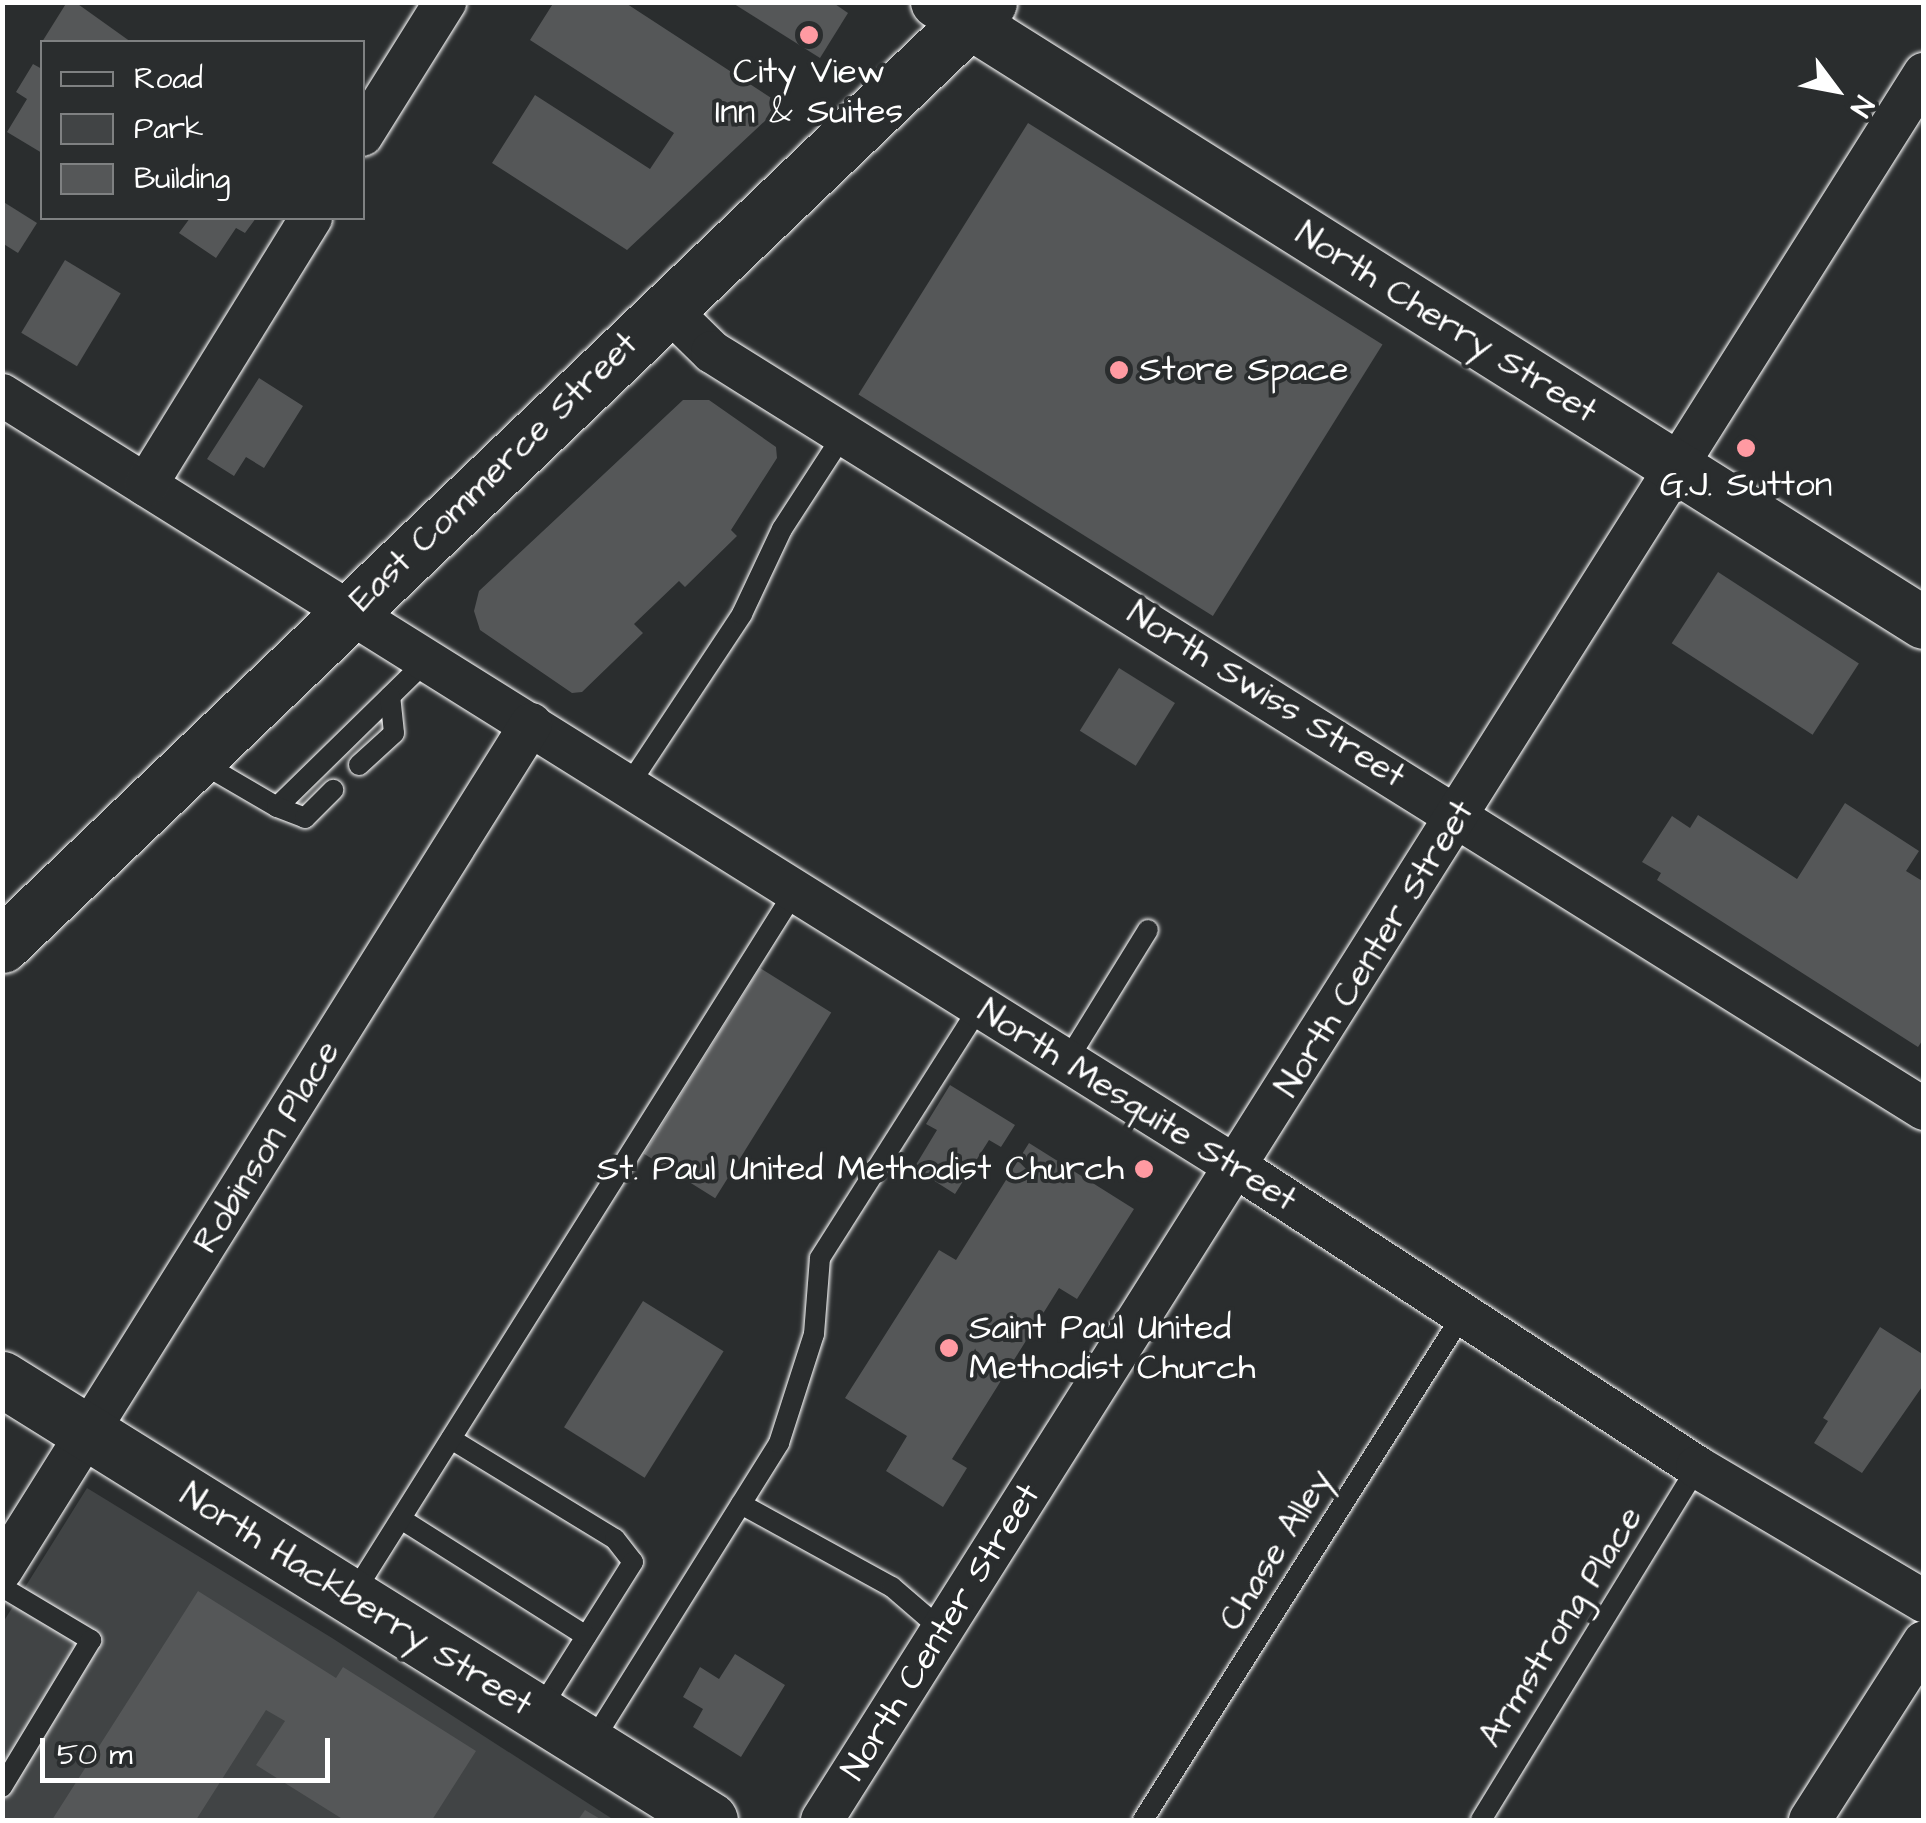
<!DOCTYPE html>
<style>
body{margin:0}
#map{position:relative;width:1926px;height:1823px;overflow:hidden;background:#2a2d2e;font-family:"Architects Daughter",sans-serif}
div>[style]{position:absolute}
.green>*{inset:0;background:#414445}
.building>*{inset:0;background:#555758;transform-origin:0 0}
.roads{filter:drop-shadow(0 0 2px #fff) drop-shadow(0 0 2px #fff)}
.service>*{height:20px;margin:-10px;padding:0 10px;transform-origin:10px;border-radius:10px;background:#2a2d2e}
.minor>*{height:42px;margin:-21px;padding:0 21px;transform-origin:21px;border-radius:21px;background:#2a2d2e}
.tertiary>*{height:52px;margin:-26px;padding:0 26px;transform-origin:26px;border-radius:26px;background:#2a2d2e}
.secondary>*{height:55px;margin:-27.5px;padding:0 27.5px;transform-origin:27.5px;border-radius:27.5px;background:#2a2d2e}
.primary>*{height:55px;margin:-27.5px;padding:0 27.5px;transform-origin:27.5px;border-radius:27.5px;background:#2a2d2e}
.dots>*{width:28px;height:28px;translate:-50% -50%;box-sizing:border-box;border:5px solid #2a2d2e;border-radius:50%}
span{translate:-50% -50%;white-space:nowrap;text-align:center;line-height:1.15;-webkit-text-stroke:8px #2a2d2e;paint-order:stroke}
.poi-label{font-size:35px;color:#fff}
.left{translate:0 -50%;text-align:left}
.right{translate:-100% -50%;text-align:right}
.street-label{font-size:35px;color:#fff}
.frame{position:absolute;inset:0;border:5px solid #fff;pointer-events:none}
.legend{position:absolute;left:40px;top:40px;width:325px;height:180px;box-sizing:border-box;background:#2a2d2e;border:2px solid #7f8182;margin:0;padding:12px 18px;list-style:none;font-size:30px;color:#fff}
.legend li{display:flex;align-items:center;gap:20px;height:50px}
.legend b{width:50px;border:2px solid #7f8182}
.north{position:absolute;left:1786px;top:40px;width:100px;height:100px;-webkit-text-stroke:8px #2a2d2e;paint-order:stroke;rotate:122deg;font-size:28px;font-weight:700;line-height:40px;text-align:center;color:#fff}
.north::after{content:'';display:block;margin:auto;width:35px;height:45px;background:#fff;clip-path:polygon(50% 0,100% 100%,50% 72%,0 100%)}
.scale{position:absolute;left:40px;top:1738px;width:290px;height:45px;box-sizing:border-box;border:5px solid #fff;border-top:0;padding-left:12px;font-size:30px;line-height:35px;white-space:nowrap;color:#fff;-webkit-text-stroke:8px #2a2d2e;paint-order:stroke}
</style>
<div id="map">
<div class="green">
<i style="clip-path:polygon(87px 1488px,332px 1638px,614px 1820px,3px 1820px,2px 1624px)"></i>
</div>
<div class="building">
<i style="clip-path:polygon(67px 2px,75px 2px,131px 42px,42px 42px)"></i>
<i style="clip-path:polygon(554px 2px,624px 2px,782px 105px,627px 250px,492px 163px,535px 95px,650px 169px,674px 133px,530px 40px)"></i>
<i style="clip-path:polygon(731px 2px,832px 2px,848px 13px,820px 58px)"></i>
<i style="clip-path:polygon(33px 64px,42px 69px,42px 153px,7px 132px,27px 99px,16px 92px)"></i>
<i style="left:1028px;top:123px;width:418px;height:320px;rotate:32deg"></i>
<i style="clip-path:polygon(2px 201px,37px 223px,18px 253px,2px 243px)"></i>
<i style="clip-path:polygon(190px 218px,256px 218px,245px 233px,236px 228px,216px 258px,179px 233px)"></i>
<i style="left:65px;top:260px;width:65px;height:85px;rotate:31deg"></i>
<i style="clip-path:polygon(259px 378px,303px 406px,264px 468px,246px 457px,234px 476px,207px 459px)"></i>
<i style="clip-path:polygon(683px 400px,709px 400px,776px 447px,777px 458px,731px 530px,737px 536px,685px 587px,679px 581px,634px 624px,643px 633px,582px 692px,572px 693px,480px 630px,474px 611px,479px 591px)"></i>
<i style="left:1718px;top:572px;width:168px;height:85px;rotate:33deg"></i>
<i style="left:1119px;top:668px;width:66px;height:74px;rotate:32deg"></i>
<i style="clip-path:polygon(1845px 803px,1919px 851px,1906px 871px,1924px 882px,1924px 1038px,1918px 1047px,1657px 880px,1661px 873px,1642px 862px,1672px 816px,1690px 828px,1698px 815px,1797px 879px)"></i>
<i style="left:760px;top:968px;width:84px;height:219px;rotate:32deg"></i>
<i style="clip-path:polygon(950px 1085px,1015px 1125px,1001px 1147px,989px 1140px,955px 1194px,914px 1168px,937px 1130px,926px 1124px)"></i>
<i style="clip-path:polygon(1029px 1143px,1134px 1209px,1077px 1299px,1059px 1288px,952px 1459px,967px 1468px,943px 1507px,886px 1471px,907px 1436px,845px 1398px,939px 1250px,956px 1260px)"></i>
<i style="left:643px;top:1301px;width:95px;height:149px;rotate:32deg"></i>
<i style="clip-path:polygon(1880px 1327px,1924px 1355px,1924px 1384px,1862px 1473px,1814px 1443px,1828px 1421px,1823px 1418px)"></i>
<i style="clip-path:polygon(198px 1591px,336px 1678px,343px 1667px,476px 1751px,432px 1820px,344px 1820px,256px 1765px,285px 1721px,266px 1710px,196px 1820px,52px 1820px)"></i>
<i style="clip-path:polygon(735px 1654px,785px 1685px,741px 1757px,693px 1727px,703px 1709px,683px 1697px,700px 1667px,719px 1679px)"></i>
<i style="clip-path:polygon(585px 1810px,602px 1820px,578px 1820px)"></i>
</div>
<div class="roads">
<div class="service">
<i style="left:200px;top:762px;width:89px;rotate:30.3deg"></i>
<i style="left:277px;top:807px;width:210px;rotate:-44.4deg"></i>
<i style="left:359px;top:765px;width:47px;rotate:-42.4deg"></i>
<i style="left:394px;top:733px;width:37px;rotate:-96deg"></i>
<i style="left:629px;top:785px;width:205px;rotate:-56.5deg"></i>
<i style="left:742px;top:614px;width:94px;rotate:-64.8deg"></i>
<i style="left:782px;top:529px;width:112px;rotate:-57deg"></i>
<i style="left:277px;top:807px;width:30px;rotate:21deg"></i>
<i style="left:305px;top:818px;width:40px;rotate:-45deg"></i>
<i style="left:1067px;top:1061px;width:154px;rotate:-58.3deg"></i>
<i style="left:451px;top:1439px;width:192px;rotate:31.4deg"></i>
<i style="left:615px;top:1539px;width:29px;rotate:52deg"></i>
<i style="left:633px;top:1562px;width:176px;rotate:122.2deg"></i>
<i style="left:741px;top:1504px;width:172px;rotate:28.8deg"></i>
<i style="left:892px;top:1587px;width:66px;rotate:40.7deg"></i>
<i style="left:401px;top:1519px;width:219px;rotate:32.3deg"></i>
<i style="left:2px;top:1587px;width:104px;rotate:30.8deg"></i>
<i style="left:91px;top:1640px;width:172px;rotate:121.2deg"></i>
<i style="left:352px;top:1596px;width:833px;rotate:-57.86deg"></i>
<i style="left:591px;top:1744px;width:355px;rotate:-58deg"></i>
<i style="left:779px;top:1443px;width:114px;rotate:-72.2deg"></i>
<i style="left:814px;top:1334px;width:76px;rotate:-85.5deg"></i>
<i style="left:820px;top:1258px;width:297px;rotate:-57.6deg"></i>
<i style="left:1143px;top:1820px;width:599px;rotate:-57.69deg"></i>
<i style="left:1481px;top:1820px;width:414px;rotate:-58.5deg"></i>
</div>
<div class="minor">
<i style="left:362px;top:135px;width:157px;rotate:-58deg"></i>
<i style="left:666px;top:307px;width:64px;rotate:44.4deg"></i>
<i style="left:712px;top:352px;width:1429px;rotate:31.99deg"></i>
<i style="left:2px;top:395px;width:1458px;rotate:32.02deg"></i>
<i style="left:1238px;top:1168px;width:548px;rotate:33.08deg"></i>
<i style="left:1697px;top:1467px;width:264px;rotate:30.6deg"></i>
<i style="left:146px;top:485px;width:314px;rotate:-58.3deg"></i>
<i style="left:2px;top:1569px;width:997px;rotate:-57.95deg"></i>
<i style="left:822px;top:1820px;width:2065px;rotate:-57.74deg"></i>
<i style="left:1810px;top:1820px;width:211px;rotate:-57.4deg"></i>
</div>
<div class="tertiary">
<i style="left:937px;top:2px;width:1166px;rotate:32.18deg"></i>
</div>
<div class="secondary">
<i style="left:2px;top:1379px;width:834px;rotate:31.92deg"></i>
</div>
<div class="primary">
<i style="left:2px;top:945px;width:1365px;rotate:-43.69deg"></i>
</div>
</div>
<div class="dots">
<i style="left:809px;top:35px;background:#ff9aa2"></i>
<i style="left:1119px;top:370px;background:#ff9aa2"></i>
<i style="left:1746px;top:448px;background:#ff9aa2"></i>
<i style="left:1144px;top:1169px;background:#ff9aa2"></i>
<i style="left:949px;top:1348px;background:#ff9aa2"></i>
</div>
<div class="poi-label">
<span style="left:809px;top:92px">City View<br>Inn &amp; Suites</span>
<span class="left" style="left:1139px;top:370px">Store Space</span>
<span style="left:1746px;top:485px">G.J. Sutton</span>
<span class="right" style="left:1124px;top:1169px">St. Paul United Methodist Church</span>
<span class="left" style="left:969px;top:1348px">Saint Paul United<br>Methodist Church</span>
</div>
<div class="street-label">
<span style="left:1446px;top:323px;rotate:32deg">North Cherry Street</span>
<span style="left:494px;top:472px;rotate:-44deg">East Commerce Street</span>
<span style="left:1266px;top:695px;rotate:32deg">North Swiss Street</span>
<span style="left:1375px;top:949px;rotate:-58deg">North Center Street</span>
<span style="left:1137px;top:1106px;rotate:32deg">North Mesquite Street</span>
<span style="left:267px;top:1147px;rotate:-58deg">Robinson Place</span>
<span style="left:1276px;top:1550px;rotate:-58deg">Chase Alley</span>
<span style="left:356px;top:1600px;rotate:32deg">North Hackberry Street</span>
<span style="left:1561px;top:1627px;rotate:-58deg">Armstrong Place</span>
<span style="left:941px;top:1632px;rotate:-58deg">North Center Street</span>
</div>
<div class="frame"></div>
<ul class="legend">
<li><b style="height:12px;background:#2a2d2e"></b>Road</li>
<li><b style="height:28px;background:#414445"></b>Park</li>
<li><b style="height:28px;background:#555758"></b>Building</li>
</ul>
<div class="north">N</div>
<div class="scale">50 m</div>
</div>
